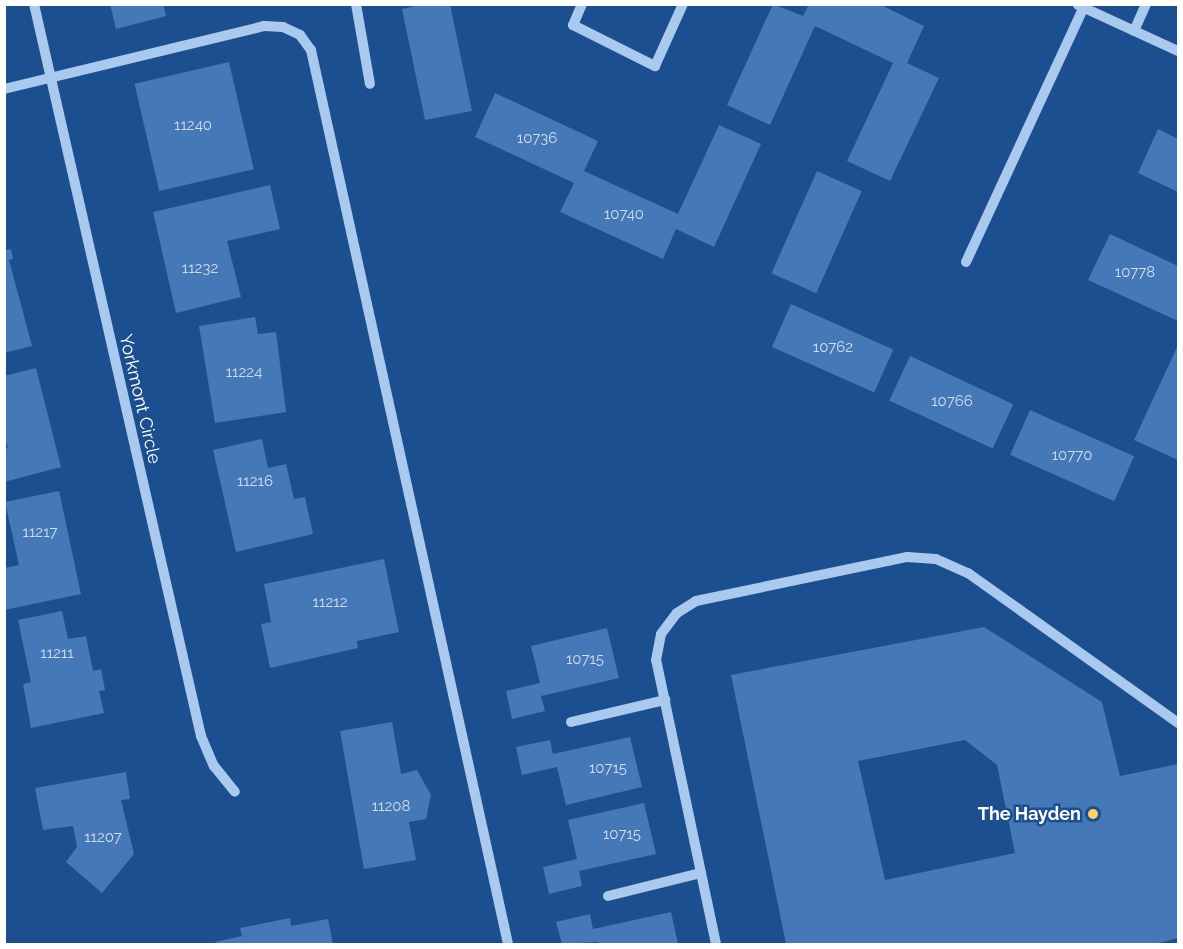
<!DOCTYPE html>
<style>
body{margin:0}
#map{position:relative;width:1183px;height:949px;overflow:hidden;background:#1b4f8f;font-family:Raleway,sans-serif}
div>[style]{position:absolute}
.building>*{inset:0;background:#4478b7;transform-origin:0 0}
.minor>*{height:10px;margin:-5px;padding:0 5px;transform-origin:5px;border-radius:5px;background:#a9c9ee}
.dots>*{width:16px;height:16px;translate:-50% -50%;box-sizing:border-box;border:3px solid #1b4f8f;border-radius:50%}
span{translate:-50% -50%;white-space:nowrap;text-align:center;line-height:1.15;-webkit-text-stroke:5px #1b4f8f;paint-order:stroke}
.number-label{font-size:15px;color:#d0dded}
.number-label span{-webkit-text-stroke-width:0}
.street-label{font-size:18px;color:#fff}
.poi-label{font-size:18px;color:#fff;font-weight:700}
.right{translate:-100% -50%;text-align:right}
.frame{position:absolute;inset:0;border:6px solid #fff;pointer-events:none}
</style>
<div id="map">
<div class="building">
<i style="clip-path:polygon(110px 4px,163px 4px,166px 16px,116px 29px)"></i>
<i style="clip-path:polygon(424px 4px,450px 4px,472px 111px,425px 120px,402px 9px)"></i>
<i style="clip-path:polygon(773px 4px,803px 16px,809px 4px,879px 4px,924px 26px,907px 63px,939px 78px,890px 181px,847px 161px,893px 63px,815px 26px,770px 125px,727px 105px)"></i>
<i style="left:229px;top:62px;width:110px;height:97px;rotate:77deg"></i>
<i style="clip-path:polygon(495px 93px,598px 141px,584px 171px,678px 214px,719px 125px,761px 144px,714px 247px,676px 229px,663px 259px,560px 212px,574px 183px,475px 137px)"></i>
<i style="clip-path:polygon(1158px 129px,1178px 139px,1178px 192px,1138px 173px)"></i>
<i style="left:817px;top:171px;width:49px;height:112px;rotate:24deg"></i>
<i style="clip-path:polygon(270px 185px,280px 229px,227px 241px,241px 297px,176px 313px,153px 212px)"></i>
<i style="clip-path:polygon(1110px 234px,1178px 266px,1178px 321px,1088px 280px)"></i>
<i style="clip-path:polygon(4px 246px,6px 250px,11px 249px,13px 259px,9px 260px,32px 346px,4px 353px)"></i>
<i style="left:791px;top:304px;width:112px;height:47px;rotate:24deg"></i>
<i style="clip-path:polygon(255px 317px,258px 334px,276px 332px,286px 412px,215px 423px,199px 326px)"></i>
<i style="clip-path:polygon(1178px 345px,1178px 460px,1134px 440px)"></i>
<i style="left:910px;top:356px;width:114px;height:49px;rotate:25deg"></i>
<i style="clip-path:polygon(36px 368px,61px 467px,4px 482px,4px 449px,8px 448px,4px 436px,4px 376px)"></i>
<i style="left:1030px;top:410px;width:114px;height:49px;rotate:24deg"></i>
<i style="clip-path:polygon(262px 439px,268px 468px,286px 464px,294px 499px,305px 497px,313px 534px,236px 552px,213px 450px)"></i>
<i style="clip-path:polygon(59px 491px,81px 594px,4px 610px,4px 568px,19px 565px,5px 502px)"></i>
<i style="clip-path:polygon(384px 559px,399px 632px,357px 641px,358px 648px,270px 668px,261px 624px,271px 622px,264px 584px)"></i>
<i style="clip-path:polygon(62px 611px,68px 639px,86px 636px,93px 671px,101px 669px,105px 690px,99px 691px,104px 713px,31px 728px,23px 684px,31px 682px,18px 620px)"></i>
<i style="clip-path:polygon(evenodd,984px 627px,1102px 702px,1120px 776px,1178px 764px,1178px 938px,1155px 944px,786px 944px,731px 675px,984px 627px,965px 740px,997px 765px,1015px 853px,885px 880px,858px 761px,965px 740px)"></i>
<i style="clip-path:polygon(607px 628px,619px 678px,541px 696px,545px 711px,512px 719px,506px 691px,540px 683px,531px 646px)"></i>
<i style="clip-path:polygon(392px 722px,401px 774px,417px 770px,431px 795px,426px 819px,409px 822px,416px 860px,364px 869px,340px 731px)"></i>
<i style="clip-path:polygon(630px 737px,642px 787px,566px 805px,557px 767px,522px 775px,516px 747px,550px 740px,553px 754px)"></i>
<i style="clip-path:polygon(126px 772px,130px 799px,121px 800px,134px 854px,102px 893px,66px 862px,77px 847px,73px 826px,43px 830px,35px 788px)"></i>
<i style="clip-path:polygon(644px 803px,656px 854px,579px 871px,582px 886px,549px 894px,543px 867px,577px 859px,568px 820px)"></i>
<i style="clip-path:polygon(671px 912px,678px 944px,598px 944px,598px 942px,562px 944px,556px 922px,590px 914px,593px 929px)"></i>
<i style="clip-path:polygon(290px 918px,291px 926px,328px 919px,333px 944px,216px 944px,215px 942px,242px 936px,240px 928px)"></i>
</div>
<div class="minor">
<i style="left:34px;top:4px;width:751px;rotate:77.15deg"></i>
<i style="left:201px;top:736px;width:33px;rotate:67deg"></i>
<i style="left:214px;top:766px;width:33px;rotate:51deg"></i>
<i style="left:356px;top:4px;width:81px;rotate:80.1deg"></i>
<i style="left:582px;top:4px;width:23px;rotate:113deg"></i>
<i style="left:573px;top:25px;width:92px;rotate:26.6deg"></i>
<i style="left:655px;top:66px;width:68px;rotate:-65.7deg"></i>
<i style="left:1078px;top:5px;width:110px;rotate:24.7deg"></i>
<i style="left:1134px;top:31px;width:30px;rotate:-66deg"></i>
<i style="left:4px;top:89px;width:268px;rotate:-13.6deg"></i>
<i style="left:264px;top:26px;width:19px;rotate:3deg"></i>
<i style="left:283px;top:27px;width:19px;rotate:25deg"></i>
<i style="left:300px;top:35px;width:19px;rotate:54deg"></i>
<i style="left:311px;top:50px;width:915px;rotate:77.57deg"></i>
<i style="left:966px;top:262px;width:281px;rotate:-65.2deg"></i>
<i style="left:571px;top:722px;width:97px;rotate:-13.2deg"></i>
<i style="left:608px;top:896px;width:96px;rotate:-13.9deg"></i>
<i style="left:716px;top:944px;width:290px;rotate:-101.9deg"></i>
<i style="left:656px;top:660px;width:26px;rotate:-79deg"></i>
<i style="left:661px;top:634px;width:26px;rotate:-53deg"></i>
<i style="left:677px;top:613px;width:22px;rotate:-32deg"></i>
<i style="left:696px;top:601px;width:216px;rotate:-11.8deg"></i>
<i style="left:907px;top:557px;width:29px;rotate:4deg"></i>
<i style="left:936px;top:559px;width:35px;rotate:24deg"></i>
<i style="left:968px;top:573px;width:258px;rotate:35.5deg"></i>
</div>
<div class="dots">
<i style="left:1093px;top:814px;background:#ffd166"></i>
</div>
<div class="number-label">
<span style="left:193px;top:126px">11240</span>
<span style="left:537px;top:139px">10736</span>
<span style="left:624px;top:215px">10740</span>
<span style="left:200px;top:269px">11232</span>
<span style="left:1135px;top:273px">10778</span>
<span style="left:833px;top:348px">10762</span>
<span style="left:244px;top:373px">11224</span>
<span style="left:952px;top:402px">10766</span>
<span style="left:1072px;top:456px">10770</span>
<span style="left:255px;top:482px">11216</span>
<span style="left:40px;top:533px">11217</span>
<span style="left:330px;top:603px">11212</span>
<span style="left:57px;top:654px">11211</span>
<span style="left:585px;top:660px">10715</span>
<span style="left:608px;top:769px">10715</span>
<span style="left:391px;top:807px">11208</span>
<span style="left:622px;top:835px">10715</span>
<span style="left:103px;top:838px">11207</span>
</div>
<div class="street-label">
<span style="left:140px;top:399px;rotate:77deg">Yorkmont Circle</span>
</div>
<div class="poi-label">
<span class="right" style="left:1081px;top:814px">The Hayden</span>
</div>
<div class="frame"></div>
</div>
